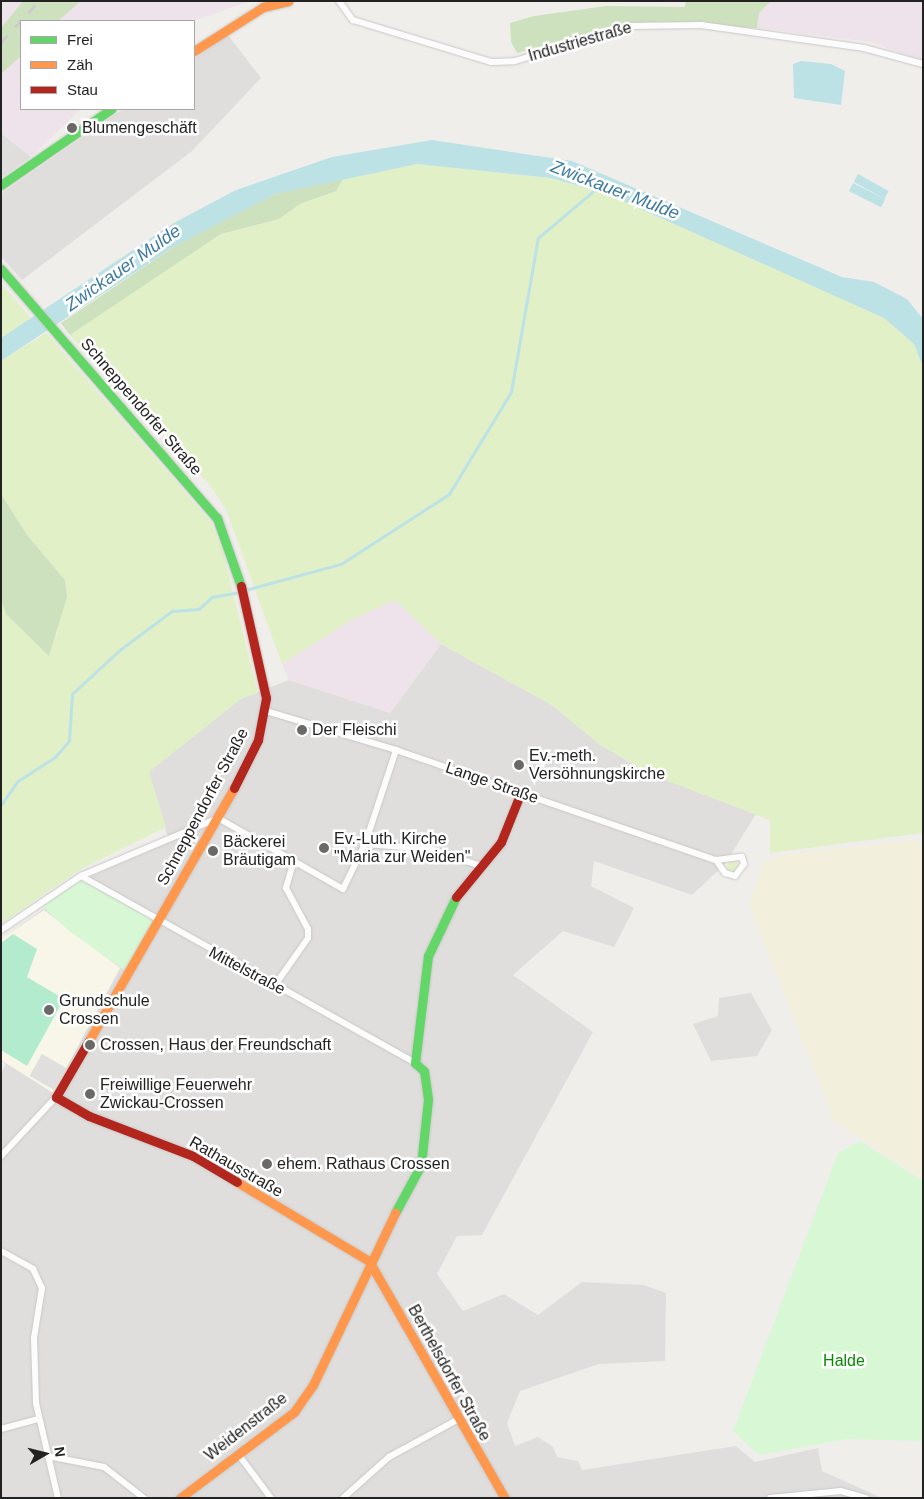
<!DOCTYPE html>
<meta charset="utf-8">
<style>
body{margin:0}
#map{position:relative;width:924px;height:1499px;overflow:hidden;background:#f0eeeb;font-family:Helvetica,sans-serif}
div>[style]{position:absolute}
.residential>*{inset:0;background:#dfdedc}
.industrial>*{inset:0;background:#eee2eb}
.education>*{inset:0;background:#f8f6e8}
.farmland>*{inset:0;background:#f2f0dd}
.grass>*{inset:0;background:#e1f0c7}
.round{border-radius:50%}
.forest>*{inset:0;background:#cee1be}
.park>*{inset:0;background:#d8f7d5}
.pitch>*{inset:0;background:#b2ebcd}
.parking>*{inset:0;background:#e0dfde;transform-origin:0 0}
.water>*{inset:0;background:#bce2e6;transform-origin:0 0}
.stream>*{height:2.5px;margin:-1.25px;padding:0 1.25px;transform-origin:1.25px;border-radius:1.25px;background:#bce2e6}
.roads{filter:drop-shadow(0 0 1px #c9c8c7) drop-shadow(0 0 1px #c9c8c7)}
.street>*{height:6px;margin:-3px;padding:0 3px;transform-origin:3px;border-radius:3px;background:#fdfcfc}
.fast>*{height:9px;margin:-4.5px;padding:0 4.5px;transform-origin:4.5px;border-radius:4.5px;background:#63d668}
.slow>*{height:9px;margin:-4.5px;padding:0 4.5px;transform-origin:4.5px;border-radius:4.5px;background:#ff974d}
.jam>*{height:9px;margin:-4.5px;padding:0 4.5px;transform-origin:4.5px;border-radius:4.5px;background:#b3261e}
.rail>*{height:2.5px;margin-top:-1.25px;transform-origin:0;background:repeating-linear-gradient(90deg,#ccc 0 10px,transparent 0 20px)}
.dots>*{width:14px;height:14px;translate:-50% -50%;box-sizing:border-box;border:2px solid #fff;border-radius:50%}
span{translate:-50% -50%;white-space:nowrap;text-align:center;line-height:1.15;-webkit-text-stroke:5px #fff;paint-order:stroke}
.street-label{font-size:16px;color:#222}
.poi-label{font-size:16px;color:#222}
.left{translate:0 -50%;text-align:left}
.park-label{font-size:16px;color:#058a01}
.water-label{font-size:18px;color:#3c7aa3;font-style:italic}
.frame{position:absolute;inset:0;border:2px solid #222;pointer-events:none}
.legend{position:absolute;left:20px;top:20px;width:175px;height:90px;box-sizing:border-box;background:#fff;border:1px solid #a7a7a7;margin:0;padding:6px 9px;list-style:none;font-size:15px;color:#222}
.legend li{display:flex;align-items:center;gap:10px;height:25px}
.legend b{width:25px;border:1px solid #a7a7a7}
.north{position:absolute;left:20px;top:1429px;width:50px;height:50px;-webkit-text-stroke:4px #fff;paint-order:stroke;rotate:82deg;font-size:14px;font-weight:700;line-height:20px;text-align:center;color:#222}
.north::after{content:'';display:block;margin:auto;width:18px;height:22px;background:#222;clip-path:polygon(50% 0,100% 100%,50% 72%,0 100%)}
</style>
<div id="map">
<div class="residential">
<i style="clip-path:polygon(228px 35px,261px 78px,192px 151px,22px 280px,1px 257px,1px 194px,123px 109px,194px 109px,194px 59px)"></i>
<i style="clip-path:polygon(1px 133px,31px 157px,1px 178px)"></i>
<i style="clip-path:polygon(441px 644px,552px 705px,599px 744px,652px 775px,756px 814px,725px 864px,692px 895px,594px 861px,591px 886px,634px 908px,614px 947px,563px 931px,513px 975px,593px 1032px,482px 1235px,457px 1236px,437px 1274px,463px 1311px,504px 1294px,538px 1315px,582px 1282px,644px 1285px,666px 1293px,665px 1361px,599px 1364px,520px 1391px,507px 1423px,515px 1446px,538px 1437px,553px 1447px,557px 1457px,578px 1461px,582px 1470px,736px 1446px,755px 1462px,818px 1448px,822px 1471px,882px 1498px,1px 1498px,1px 1073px,6px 1064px,1px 1060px,1px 939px,87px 878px,169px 841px,148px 772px,242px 698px,289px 680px,390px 713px)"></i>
<i style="clip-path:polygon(751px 993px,772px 1030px,757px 1056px,711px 1061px,693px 1024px,718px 1016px,719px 998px)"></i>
</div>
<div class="industrial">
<i style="clip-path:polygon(1px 1px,23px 1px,1px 28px)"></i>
<i style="clip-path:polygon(81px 1px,251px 1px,193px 21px,57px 21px)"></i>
<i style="clip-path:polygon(771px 1px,923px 1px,923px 61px,871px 42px,757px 28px,759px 13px)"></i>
<i style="clip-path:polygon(21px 54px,21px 109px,81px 109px,31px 157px,1px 133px,1px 74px)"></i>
<i style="clip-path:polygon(395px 600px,441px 644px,390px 713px,289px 680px,282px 664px,353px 619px)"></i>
</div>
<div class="education">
<i style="clip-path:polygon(44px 910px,120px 968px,53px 1093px,1px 1060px,1px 939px)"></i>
</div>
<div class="farmland">
<i style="clip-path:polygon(914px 840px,923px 844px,923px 1179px,834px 1121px,749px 905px,762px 863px,783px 855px)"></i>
</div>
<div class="grass">
<i style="clip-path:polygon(417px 164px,551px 178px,605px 193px,844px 298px,884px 318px,914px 344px,923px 367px,923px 833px,770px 853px,770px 820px,652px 775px,599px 744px,552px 705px,441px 644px,395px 600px,353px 619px,282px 664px,226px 509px,209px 484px,70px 335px,221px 234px,279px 219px,300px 204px,336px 191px,345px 176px)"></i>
<i style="clip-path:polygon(1px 283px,32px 320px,1px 338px)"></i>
<i style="clip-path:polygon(46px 333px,210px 521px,222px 549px,258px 693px,242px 698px,149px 772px,166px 827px,79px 870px,1px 924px,1px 599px,6px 614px,57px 636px,59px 612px,67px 597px,65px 580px,27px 535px,1px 494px,1px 361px)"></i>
<i class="round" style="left:727px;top:861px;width:12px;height:12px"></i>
</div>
<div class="forest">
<i style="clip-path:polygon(23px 1px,81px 1px,58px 21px,21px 21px,21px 56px,1px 74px,1px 28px)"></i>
<i style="clip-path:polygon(686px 1px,771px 1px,759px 13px,757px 28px,649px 22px,611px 27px,517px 53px,511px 42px,510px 23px,534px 16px,606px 6px,685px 7px)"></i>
<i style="clip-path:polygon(345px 176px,336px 191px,300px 204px,279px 219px,221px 234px,70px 335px,61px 323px,175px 246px,222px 220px,275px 194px)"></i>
<i style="clip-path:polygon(1px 494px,27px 535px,65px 580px,67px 597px,49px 656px,6px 614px,1px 599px)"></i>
</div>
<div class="park">
<i style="clip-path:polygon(81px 876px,156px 922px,127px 972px,69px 931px,40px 904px)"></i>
<i style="clip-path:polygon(860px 1141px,923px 1181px,923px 1441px,847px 1439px,759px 1455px,733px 1431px,838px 1153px)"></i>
</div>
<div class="pitch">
<i style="clip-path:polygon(13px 934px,37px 949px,27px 977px,64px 999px,27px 1066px,1px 1050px,1px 943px)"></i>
</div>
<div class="parking">
<i style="left:42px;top:1054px;width:28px;height:25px;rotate:30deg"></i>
</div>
<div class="water">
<i style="clip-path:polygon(801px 61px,831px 64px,845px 71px,841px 105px,794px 98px,793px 64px)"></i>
<i style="clip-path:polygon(432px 140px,572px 161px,842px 277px,874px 282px,907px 299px,923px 319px,923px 367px,914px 344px,884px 318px,605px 193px,551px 178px,417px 164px,275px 194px,175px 246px,1px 361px,1px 338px,172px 224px,236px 190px,332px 157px)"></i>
<i style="left:858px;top:174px;width:35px;height:9px;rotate:29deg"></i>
<i style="left:853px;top:183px;width:36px;height:9px;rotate:27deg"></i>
</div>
<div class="stream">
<i style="left:245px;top:590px;width:99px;rotate:-15.2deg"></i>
<i style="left:341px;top:564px;width:129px;rotate:-32.9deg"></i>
<i style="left:449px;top:494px;width:119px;rotate:-58.7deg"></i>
<i style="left:511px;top:392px;width:156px;rotate:-80.1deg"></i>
<i style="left:538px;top:238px;width:77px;rotate:-40.3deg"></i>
<i style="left:1px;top:805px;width:29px;rotate:-55deg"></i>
<i style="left:18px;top:781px;width:44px;rotate:-33deg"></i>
<i style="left:55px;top:757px;width:21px;rotate:-49deg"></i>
<i style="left:69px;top:741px;width:47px;rotate:-86.3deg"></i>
<i style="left:72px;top:694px;width:67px;rotate:-42.6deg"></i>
<i style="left:121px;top:649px;width:64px;rotate:-36.7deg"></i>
<i style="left:172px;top:611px;width:27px;rotate:-4deg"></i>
<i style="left:199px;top:609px;width:18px;rotate:-43deg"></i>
<i style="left:212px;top:597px;width:28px;rotate:-10deg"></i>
</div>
<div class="roads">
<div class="street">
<i style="left:339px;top:1px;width:24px;rotate:54deg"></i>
<i style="left:353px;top:20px;width:144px;rotate:16.9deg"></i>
<i style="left:491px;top:62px;width:24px;rotate:-2deg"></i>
<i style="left:515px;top:61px;width:121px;rotate:-16.8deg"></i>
<i style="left:631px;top:26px;width:70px;rotate:-0.8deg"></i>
<i style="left:701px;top:25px;width:165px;rotate:8deg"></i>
<i style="left:864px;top:48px;width:61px;rotate:15.2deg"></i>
<i style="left:266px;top:711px;width:136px;rotate:16.7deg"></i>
<i style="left:396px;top:750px;width:338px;rotate:19deg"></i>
<i style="left:716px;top:860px;width:26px;rotate:-7deg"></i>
<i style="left:742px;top:857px;width:7px;rotate:74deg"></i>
<i style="left:744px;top:864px;width:15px;rotate:127deg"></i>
<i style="left:735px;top:876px;width:10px;rotate:-163deg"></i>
<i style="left:725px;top:873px;width:16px;rotate:-125deg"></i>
<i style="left:365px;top:844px;width:65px;rotate:4.4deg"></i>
<i style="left:430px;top:849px;width:54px;rotate:18.4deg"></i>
<i style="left:81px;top:876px;width:383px;rotate:29.2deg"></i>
<i style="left:1px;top:930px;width:97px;rotate:-34deg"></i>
<i style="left:81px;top:876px;width:149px;rotate:-22.9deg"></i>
<i style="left:218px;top:818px;width:144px;rotate:29.6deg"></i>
<i style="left:343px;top:889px;width:50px;rotate:-63.9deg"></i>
<i style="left:365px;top:844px;width:99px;rotate:-71.7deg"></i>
<i style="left:275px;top:985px;width:57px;rotate:-54.9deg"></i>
<i style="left:308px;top:938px;width:9px;rotate:-90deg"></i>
<i style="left:308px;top:929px;width:47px;rotate:-118.2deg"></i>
<i style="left:286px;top:888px;width:26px;rotate:-74deg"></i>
<i style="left:1px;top:1156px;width:81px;rotate:-47deg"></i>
<i style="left:1px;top:1251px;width:37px;rotate:29deg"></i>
<i style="left:33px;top:1269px;width:21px;rotate:65deg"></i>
<i style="left:42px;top:1288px;width:51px;rotate:99.1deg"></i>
<i style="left:34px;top:1338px;width:65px;rotate:88.2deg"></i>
<i style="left:36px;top:1403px;width:98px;rotate:77deg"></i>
<i style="left:1px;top:1429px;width:38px;rotate:-15deg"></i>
<i style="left:238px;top:1454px;width:55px;rotate:53.1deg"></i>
<i style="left:48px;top:1456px;width:57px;rotate:11.1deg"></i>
<i style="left:104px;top:1467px;width:51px;rotate:37.8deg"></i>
<i style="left:343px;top:1498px;width:62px;rotate:-41.7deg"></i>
<i style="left:389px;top:1457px;width:77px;rotate:-28.6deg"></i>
<i style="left:770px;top:1498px;width:71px;rotate:-5.6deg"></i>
<i style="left:841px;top:1491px;width:26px;rotate:16deg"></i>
</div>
<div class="fast">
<i style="left:1px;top:185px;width:134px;rotate:-34.6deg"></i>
<i style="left:1px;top:269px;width:330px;rotate:49.1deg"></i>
<i style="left:217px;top:518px;width:72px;rotate:70.6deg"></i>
<i style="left:395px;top:1213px;width:55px;rotate:-61.6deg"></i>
<i style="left:421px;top:1165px;width:66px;rotate:-83.9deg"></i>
<i style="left:428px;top:1099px;width:28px;rotate:-98deg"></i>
<i style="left:424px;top:1071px;width:12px;rotate:-138deg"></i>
<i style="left:415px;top:1063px;width:108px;rotate:-83.1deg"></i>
<i style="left:428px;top:956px;width:65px;rotate:-64.6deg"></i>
</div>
<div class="slow">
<i style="left:194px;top:51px;width:82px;rotate:-32.5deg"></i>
<i style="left:263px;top:7px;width:26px;rotate:-13deg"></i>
<i style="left:88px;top:1042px;width:293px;rotate:-60.1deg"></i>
<i style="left:237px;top:1182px;width:154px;rotate:30.9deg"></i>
<i style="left:369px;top:1261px;width:273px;rotate:60.2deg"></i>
<i style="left:180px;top:1498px;width:143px;rotate:-37deg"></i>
<i style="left:294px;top:1412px;width:33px;rotate:-55deg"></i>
<i style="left:313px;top:1385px;width:191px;rotate:-64.5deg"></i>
</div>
<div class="jam">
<i style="left:234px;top:788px;width:54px;rotate:-63.4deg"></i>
<i style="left:258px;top:740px;width:43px;rotate:-79.2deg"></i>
<i style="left:266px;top:698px;width:115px;rotate:-102.6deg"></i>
<i style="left:456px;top:897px;width:71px;rotate:-50.7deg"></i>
<i style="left:501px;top:842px;width:54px;rotate:-68.2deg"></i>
<i style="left:88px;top:1042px;width:64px;rotate:120.2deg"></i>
<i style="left:56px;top:1097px;width:38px;rotate:30deg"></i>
<i style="left:89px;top:1116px;width:111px;rotate:21deg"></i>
<i style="left:193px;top:1156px;width:51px;rotate:30.6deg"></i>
</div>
</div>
<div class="rail">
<i style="left:1px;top:42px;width:56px;rotate:-47.2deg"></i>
</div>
<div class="dots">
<i style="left:72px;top:128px;background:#6a6968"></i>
<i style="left:302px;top:730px;background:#6a6968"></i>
<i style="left:519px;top:765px;background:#6a6968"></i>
<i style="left:324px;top:848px;background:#6a6968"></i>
<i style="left:213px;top:851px;background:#6a6968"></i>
<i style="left:49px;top:1010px;background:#6a6968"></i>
<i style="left:90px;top:1045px;background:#6a6968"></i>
<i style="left:90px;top:1094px;background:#6a6968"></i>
<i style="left:267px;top:1164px;background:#6a6968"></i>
</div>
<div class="street-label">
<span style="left:580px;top:42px;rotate:-16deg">Industriestraße</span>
<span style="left:141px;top:407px;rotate:49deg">Schneppendorfer Straße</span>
<span style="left:492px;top:783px;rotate:19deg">Lange Straße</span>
<span style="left:203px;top:807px;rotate:-62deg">Schneppendorfer Straße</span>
<span style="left:247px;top:971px;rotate:28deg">Mittelstraße</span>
<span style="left:236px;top:1167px;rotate:30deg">Rathausstraße</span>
<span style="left:449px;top:1373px;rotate:61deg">Berthelsdorfer Straße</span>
<span style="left:246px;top:1427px;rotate:-38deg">Weidenstraße</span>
</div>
<div class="poi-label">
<span class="left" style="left:82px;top:128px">Blumengeschäft</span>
<span class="left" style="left:312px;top:730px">Der Fleischi</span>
<span class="left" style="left:529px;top:765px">Ev.-meth.<br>Versöhnungskirche</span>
<span class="left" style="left:334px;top:848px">Ev.-Luth. Kirche<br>"Maria zur Weiden"</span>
<span class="left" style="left:223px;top:851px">Bäckerei<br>Bräutigam</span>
<span class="left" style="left:59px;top:1010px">Grundschule<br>Crossen</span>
<span class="left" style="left:100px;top:1045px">Crossen, Haus der Freundschaft</span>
<span class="left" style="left:100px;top:1094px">Freiwillige Feuerwehr<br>Zwickau-Crossen</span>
<span class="left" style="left:277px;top:1164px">ehem. Rathaus Crossen</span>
</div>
<div class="park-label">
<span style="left:844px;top:1361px">Halde</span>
</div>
<div class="water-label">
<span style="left:615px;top:190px;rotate:21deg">Zwickauer Mulde</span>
<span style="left:123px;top:268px;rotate:-35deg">Zwickauer Mulde</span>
</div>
<div class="frame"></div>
<ul class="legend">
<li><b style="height:6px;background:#63d668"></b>Frei</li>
<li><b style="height:6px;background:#ff974d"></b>Zäh</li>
<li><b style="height:6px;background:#b3261e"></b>Stau</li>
</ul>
<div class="north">N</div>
</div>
